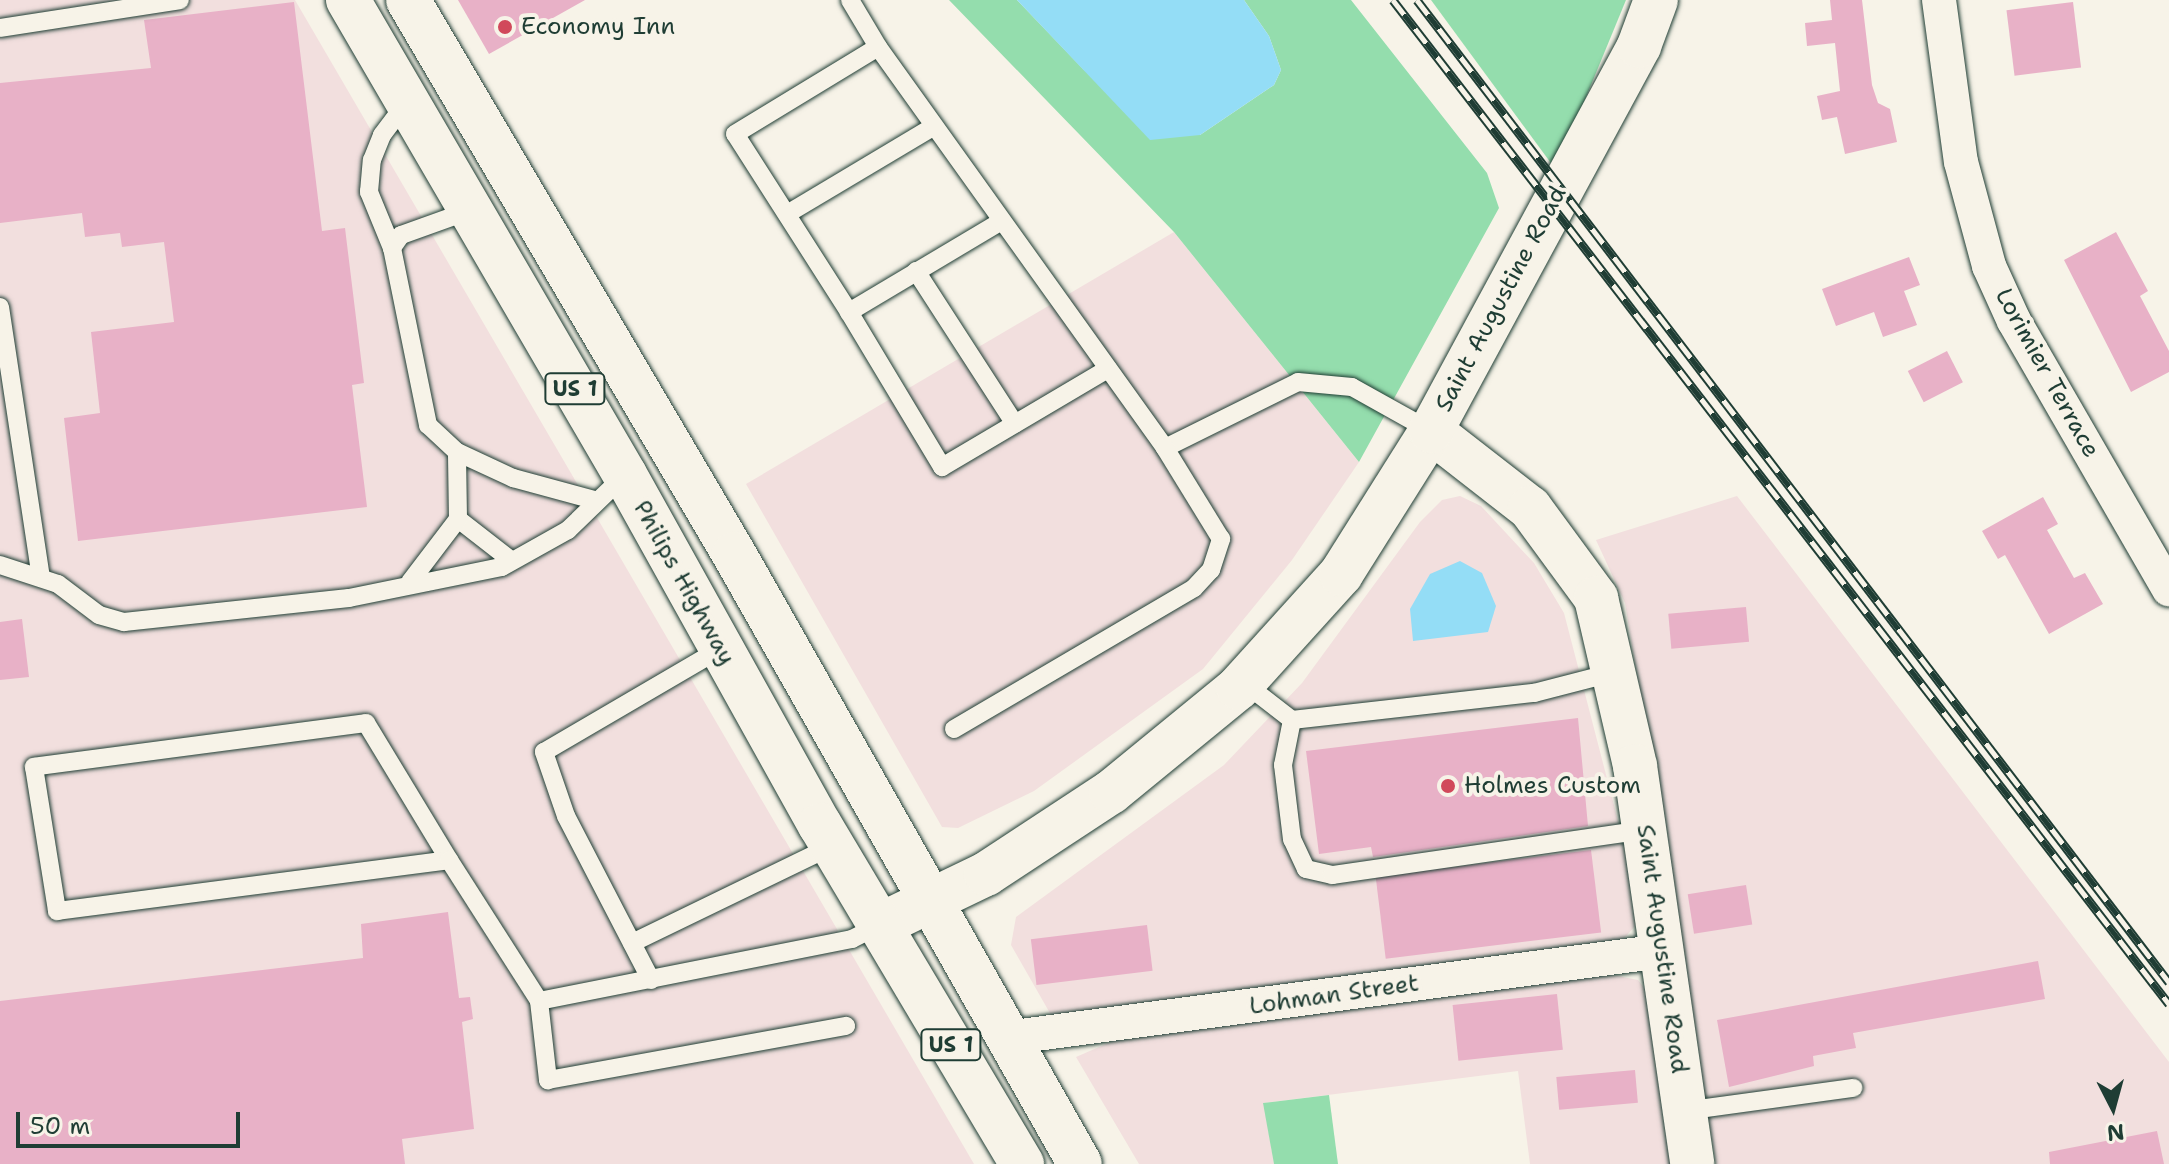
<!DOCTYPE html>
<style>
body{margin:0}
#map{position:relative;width:2169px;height:1164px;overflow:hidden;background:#f7f3e8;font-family:"Shantell Sans",sans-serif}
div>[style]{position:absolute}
.built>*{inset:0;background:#f2dfde}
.green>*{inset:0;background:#94ddad}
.water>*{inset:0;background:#94ddf6}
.building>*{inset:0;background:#e8b1c7;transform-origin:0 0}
.roads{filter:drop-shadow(0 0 2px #1f3d34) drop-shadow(0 0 2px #1f3d34)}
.lane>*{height:18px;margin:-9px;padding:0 9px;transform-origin:9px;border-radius:9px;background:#f7f3e8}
.street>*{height:34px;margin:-17px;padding:0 17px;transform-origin:17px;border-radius:17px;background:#f7f3e8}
.secondary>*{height:44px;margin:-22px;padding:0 22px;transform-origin:22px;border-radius:22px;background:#f7f3e8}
.primary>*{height:44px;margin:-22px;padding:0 22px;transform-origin:22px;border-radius:22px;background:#f7f3e8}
.rail>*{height:9px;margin-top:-4.5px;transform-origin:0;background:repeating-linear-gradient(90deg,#f7f3e8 0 18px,#1f3d34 0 36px);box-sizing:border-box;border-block:2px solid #1f3d34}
.dots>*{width:22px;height:22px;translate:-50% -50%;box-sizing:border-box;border:4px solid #f7f3e8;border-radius:50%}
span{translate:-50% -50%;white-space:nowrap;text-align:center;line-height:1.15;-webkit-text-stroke:8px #f7f3e8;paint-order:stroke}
.shield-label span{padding:2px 6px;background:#f7f3e8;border:2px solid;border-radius:6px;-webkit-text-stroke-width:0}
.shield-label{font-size:22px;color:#1f3d34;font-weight:700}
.poi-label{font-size:24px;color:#1f3d34}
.left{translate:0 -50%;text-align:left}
.street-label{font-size:24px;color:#1f3d34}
.north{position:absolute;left:2073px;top:1068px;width:80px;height:80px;-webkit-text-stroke:6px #f7f3e8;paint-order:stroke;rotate:174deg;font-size:22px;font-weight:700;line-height:32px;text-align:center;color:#1f3d34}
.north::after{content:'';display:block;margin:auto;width:28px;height:36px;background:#1f3d34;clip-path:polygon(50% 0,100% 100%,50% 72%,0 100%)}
.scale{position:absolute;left:16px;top:1112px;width:224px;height:36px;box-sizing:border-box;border:4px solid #1f3d34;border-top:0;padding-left:10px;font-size:24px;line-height:28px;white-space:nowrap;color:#1f3d34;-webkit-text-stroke:6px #f7f3e8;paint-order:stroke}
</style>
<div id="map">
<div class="built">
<i style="clip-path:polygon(0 0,295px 0,974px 1164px,0 1164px)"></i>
<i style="clip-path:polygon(1174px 232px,1359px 462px,1292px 560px,1203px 669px,1034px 791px,958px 828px,942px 827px,746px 484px)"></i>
<i style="clip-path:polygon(1460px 496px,1481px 506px,1534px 563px,1564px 613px,1643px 917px,1620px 943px,1051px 1015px,1011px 945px,1016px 917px,1224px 765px,1302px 683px,1420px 522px,1442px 500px)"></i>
<i style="clip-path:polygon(1737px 496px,2169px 1062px,2169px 1164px,1716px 1164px,1625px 603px,1596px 540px)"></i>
<i style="clip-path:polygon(1613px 975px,1638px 980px,1654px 1000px,1674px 1164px,1530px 1164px,1518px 1071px,1264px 1103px,1274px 1164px,1139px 1164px,1076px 1057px,1129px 1034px,1516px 979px)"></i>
</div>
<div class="green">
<i style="clip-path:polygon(949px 0,1017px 0,1084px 70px,1200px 135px,1274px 85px,1281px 70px,1269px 36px,1244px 0,1351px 0,1487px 173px,1499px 208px,1359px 462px,1174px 232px)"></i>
<i style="clip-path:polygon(1431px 0,1626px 0,1556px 170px)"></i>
<i style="clip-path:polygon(1329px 1095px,1338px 1164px,1274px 1164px,1263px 1103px)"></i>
</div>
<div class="water">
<i style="clip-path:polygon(1017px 0,1244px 0,1269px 36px,1281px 70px,1274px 85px,1200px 135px,1150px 140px)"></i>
<i style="clip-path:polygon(1460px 561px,1482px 573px,1496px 606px,1488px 632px,1413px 641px,1410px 609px,1430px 574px)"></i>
</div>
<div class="building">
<i style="clip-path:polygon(458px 0,585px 0,489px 54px)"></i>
<i style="clip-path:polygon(1830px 0,1862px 0,1872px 85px,1878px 103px,1890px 109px,1897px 142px,1845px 154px,1837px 117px,1822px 120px,1817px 96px,1840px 91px,1835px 43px,1807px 46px,1805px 23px,1832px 20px)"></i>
<i style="clip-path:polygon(294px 2px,322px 231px,345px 228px,364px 383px,352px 385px,367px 507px,78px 541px,64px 418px,100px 413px,91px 332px,174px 322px,164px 242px,122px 247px,120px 233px,85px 237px,82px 213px,0 223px,0 83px,151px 68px,144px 20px)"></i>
<i style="left:2073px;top:2px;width:66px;height:67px;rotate:83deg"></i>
<i style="clip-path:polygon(2116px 232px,2148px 291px,2140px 296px,2169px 351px,2169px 372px,2131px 392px,2064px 260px)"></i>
<i style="clip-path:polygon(1909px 257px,1920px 285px,1904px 291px,1917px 325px,1883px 337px,1874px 312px,1836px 326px,1822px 289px)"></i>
<i style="left:1947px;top:351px;width:35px;height:44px;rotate:63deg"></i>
<i style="clip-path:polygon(2043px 497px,2058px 524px,2047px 530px,2074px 578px,2085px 573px,2103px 604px,2049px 634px,2005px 555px,1998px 559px,1982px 531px)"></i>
<i style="left:1746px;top:607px;width:35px;height:78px;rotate:85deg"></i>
<i style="clip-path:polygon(22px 619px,29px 677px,0 680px,0 622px)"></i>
<i style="clip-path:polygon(1578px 718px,1588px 826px,1373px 857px,1371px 847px,1319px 854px,1306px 751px)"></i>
<i style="left:1591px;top:850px;width:83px;height:217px;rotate:83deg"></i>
<i style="left:1746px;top:885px;width:40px;height:59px;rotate:81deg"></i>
<i style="clip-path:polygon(448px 912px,459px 998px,470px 997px,473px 1019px,462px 1022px,474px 1129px,402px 1139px,405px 1164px,0 1164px,0 1001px,363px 958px,361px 924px)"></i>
<i style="left:1147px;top:925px;width:46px;height:117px;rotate:83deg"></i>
<i style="clip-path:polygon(2038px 961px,2045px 999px,1853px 1033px,1856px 1048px,1813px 1056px,1814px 1066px,1729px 1087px,1717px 1020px)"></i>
<i style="left:1557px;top:994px;width:56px;height:105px;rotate:84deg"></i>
<i style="left:1635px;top:1070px;width:33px;height:79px;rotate:85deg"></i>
<i style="clip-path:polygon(2157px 1131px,2164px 1164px,2050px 1164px,2049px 1152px)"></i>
</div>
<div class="roads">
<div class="lane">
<i style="left:850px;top:0;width:55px;rotate:59.2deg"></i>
<i style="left:0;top:28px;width:182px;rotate:-8.8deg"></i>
<i style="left:471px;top:210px;width:74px;rotate:160.3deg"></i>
<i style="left:401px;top:235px;width:16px;rotate:125deg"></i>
<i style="left:392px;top:248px;width:181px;rotate:78.5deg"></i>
<i style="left:428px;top:425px;width:40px;rotate:43deg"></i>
<i style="left:457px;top:452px;width:62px;rotate:24.9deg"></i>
<i style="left:513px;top:478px;width:84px;rotate:15.2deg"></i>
<i style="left:787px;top:214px;width:170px;rotate:-30.8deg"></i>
<i style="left:1000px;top:222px;width:176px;rotate:149.2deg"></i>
<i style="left:849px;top:312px;width:211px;rotate:-122.6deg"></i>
<i style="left:735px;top:134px;width:167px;rotate:-31.3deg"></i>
<i style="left:878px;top:47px;width:493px;rotate:54.4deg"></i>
<i style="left:1165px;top:448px;width:148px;rotate:-26.4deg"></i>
<i style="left:1298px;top:382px;width:54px;rotate:5.3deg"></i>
<i style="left:1352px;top:387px;width:90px;rotate:29.1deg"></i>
<i style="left:392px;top:248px;width:61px;rotate:-112.3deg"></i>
<i style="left:369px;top:192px;width:32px;rotate:-85deg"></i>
<i style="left:372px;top:160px;width:27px;rotate:-68deg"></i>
<i style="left:382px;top:135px;width:41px;rotate:-52.9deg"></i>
<i style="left:916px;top:271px;width:182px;rotate:57.1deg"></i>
<i style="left:0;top:307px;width:273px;rotate:81.4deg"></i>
<i style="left:849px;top:312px;width:181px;rotate:59deg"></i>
<i style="left:942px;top:467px;width:193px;rotate:-30.6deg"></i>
<i style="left:458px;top:519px;width:68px;rotate:37.9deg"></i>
<i style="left:0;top:565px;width:61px;rotate:18.1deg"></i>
<i style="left:58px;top:584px;width:51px;rotate:37.1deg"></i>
<i style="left:99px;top:615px;width:26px;rotate:16deg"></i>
<i style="left:124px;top:622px;width:226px;rotate:-6.1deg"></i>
<i style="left:349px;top:598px;width:156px;rotate:-11.5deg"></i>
<i style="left:502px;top:567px;width:76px;rotate:-29.3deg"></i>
<i style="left:568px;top:530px;width:79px;rotate:-44deg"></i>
<i style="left:410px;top:582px;width:79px;rotate:-52.7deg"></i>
<i style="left:458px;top:519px;width:67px;rotate:-90.9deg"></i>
<i style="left:1243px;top:682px;width:62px;rotate:37.8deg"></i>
<i style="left:1292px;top:720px;width:244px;rotate:-6.4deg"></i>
<i style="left:1534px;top:693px;width:84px;rotate:-14.5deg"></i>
<i style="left:1292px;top:720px;width:46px;rotate:101.3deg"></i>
<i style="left:1283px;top:765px;width:75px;rotate:83.1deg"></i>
<i style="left:1292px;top:839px;width:33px;rotate:65deg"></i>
<i style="left:1306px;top:869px;width:27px;rotate:13deg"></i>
<i style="left:1332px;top:875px;width:317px;rotate:-8.2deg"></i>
<i style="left:954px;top:729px;width:278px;rotate:-30.4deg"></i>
<i style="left:1194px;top:588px;width:25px;rotate:-47deg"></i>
<i style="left:1211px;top:570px;width:33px;rotate:-72deg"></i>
<i style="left:1221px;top:539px;width:107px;rotate:-121.6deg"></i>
<i style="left:449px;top:860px;width:160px;rotate:-121.2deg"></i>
<i style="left:366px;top:723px;width:335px;rotate:172.5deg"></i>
<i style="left:34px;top:767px;width:146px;rotate:80.9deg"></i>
<i style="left:57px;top:911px;width:395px;rotate:-7.4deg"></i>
<i style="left:449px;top:860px;width:167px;rotate:57.4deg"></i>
<i style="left:539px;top:1001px;width:319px;rotate:-11.2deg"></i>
<i style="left:852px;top:939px;width:31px;rotate:-27deg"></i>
<i style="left:632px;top:943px;width:222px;rotate:-25.9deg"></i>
<i style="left:651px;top:980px;width:185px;rotate:-117.4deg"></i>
<i style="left:566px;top:816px;width:68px;rotate:-109deg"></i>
<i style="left:544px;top:752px;width:204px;rotate:-30.3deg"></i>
<i style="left:539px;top:1001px;width:80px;rotate:83.5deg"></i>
<i style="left:548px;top:1080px;width:303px;rotate:-10.3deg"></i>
<i style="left:1684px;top:1111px;width:171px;rotate:-7.8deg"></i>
</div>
<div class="street">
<i style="left:1939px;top:0;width:163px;rotate:82.3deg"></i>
<i style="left:1961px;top:162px;width:108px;rotate:74.9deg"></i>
<i style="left:1989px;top:266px;width:60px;rotate:65.6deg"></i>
<i style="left:2014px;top:321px;width:310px;rotate:60deg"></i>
<i style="left:1006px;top:1038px;width:662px;rotate:-7.55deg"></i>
</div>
<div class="secondary">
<i style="left:1431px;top:431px;width:125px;rotate:37.9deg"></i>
<i style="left:1530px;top:508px;width:112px;rotate:53.7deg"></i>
<i style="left:1596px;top:598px;width:172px;rotate:76.9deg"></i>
<i style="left:1635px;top:766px;width:402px;rotate:81.8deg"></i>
<i style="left:880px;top:925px;width:118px;rotate:-25.7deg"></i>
<i style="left:986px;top:874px;width:149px;rotate:-33.3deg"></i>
<i style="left:1111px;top:792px;width:164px;rotate:-39.3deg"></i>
<i style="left:1238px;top:688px;width:154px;rotate:-47.9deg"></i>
<i style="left:1341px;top:574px;width:169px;rotate:-57.8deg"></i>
<i style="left:1431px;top:431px;width:438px;rotate:-61.6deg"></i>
<i style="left:1639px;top:46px;width:49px;rotate:-69.7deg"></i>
</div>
<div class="primary">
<i style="left:348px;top:0;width:550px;rotate:59.75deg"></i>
<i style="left:625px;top:475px;width:401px;rotate:60.9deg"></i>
<i style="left:820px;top:825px;width:395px;rotate:59.2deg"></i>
<i style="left:408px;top:0;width:643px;rotate:59.53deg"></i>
<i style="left:734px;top:554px;width:701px;rotate:60.44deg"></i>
</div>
</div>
<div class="rail">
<i style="left:1393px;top:0;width:1269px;rotate:52.3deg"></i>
<i style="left:1417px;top:0;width:1237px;rotate:52.56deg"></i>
</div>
<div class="dots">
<i style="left:505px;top:27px;background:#d1495b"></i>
<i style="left:1448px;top:786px;background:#d1495b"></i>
</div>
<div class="shield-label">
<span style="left:575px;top:389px">US 1</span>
<span style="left:951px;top:1045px">US 1</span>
</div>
<div class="poi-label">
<span class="left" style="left:521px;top:27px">Economy Inn</span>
<span class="left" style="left:1464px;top:786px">Holmes Custom</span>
</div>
<div class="street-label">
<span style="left:1501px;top:299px;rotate:-62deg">Saint Augustine Road</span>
<span style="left:2047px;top:373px;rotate:61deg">Lorimier Terrace</span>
<span style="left:684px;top:583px;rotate:61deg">Philips Highway</span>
<span style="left:1662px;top:949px;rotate:82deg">Saint Augustine Road</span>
<span style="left:1334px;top:995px;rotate:-8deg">Lohman Street</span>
</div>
<div class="north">N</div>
<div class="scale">50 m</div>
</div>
